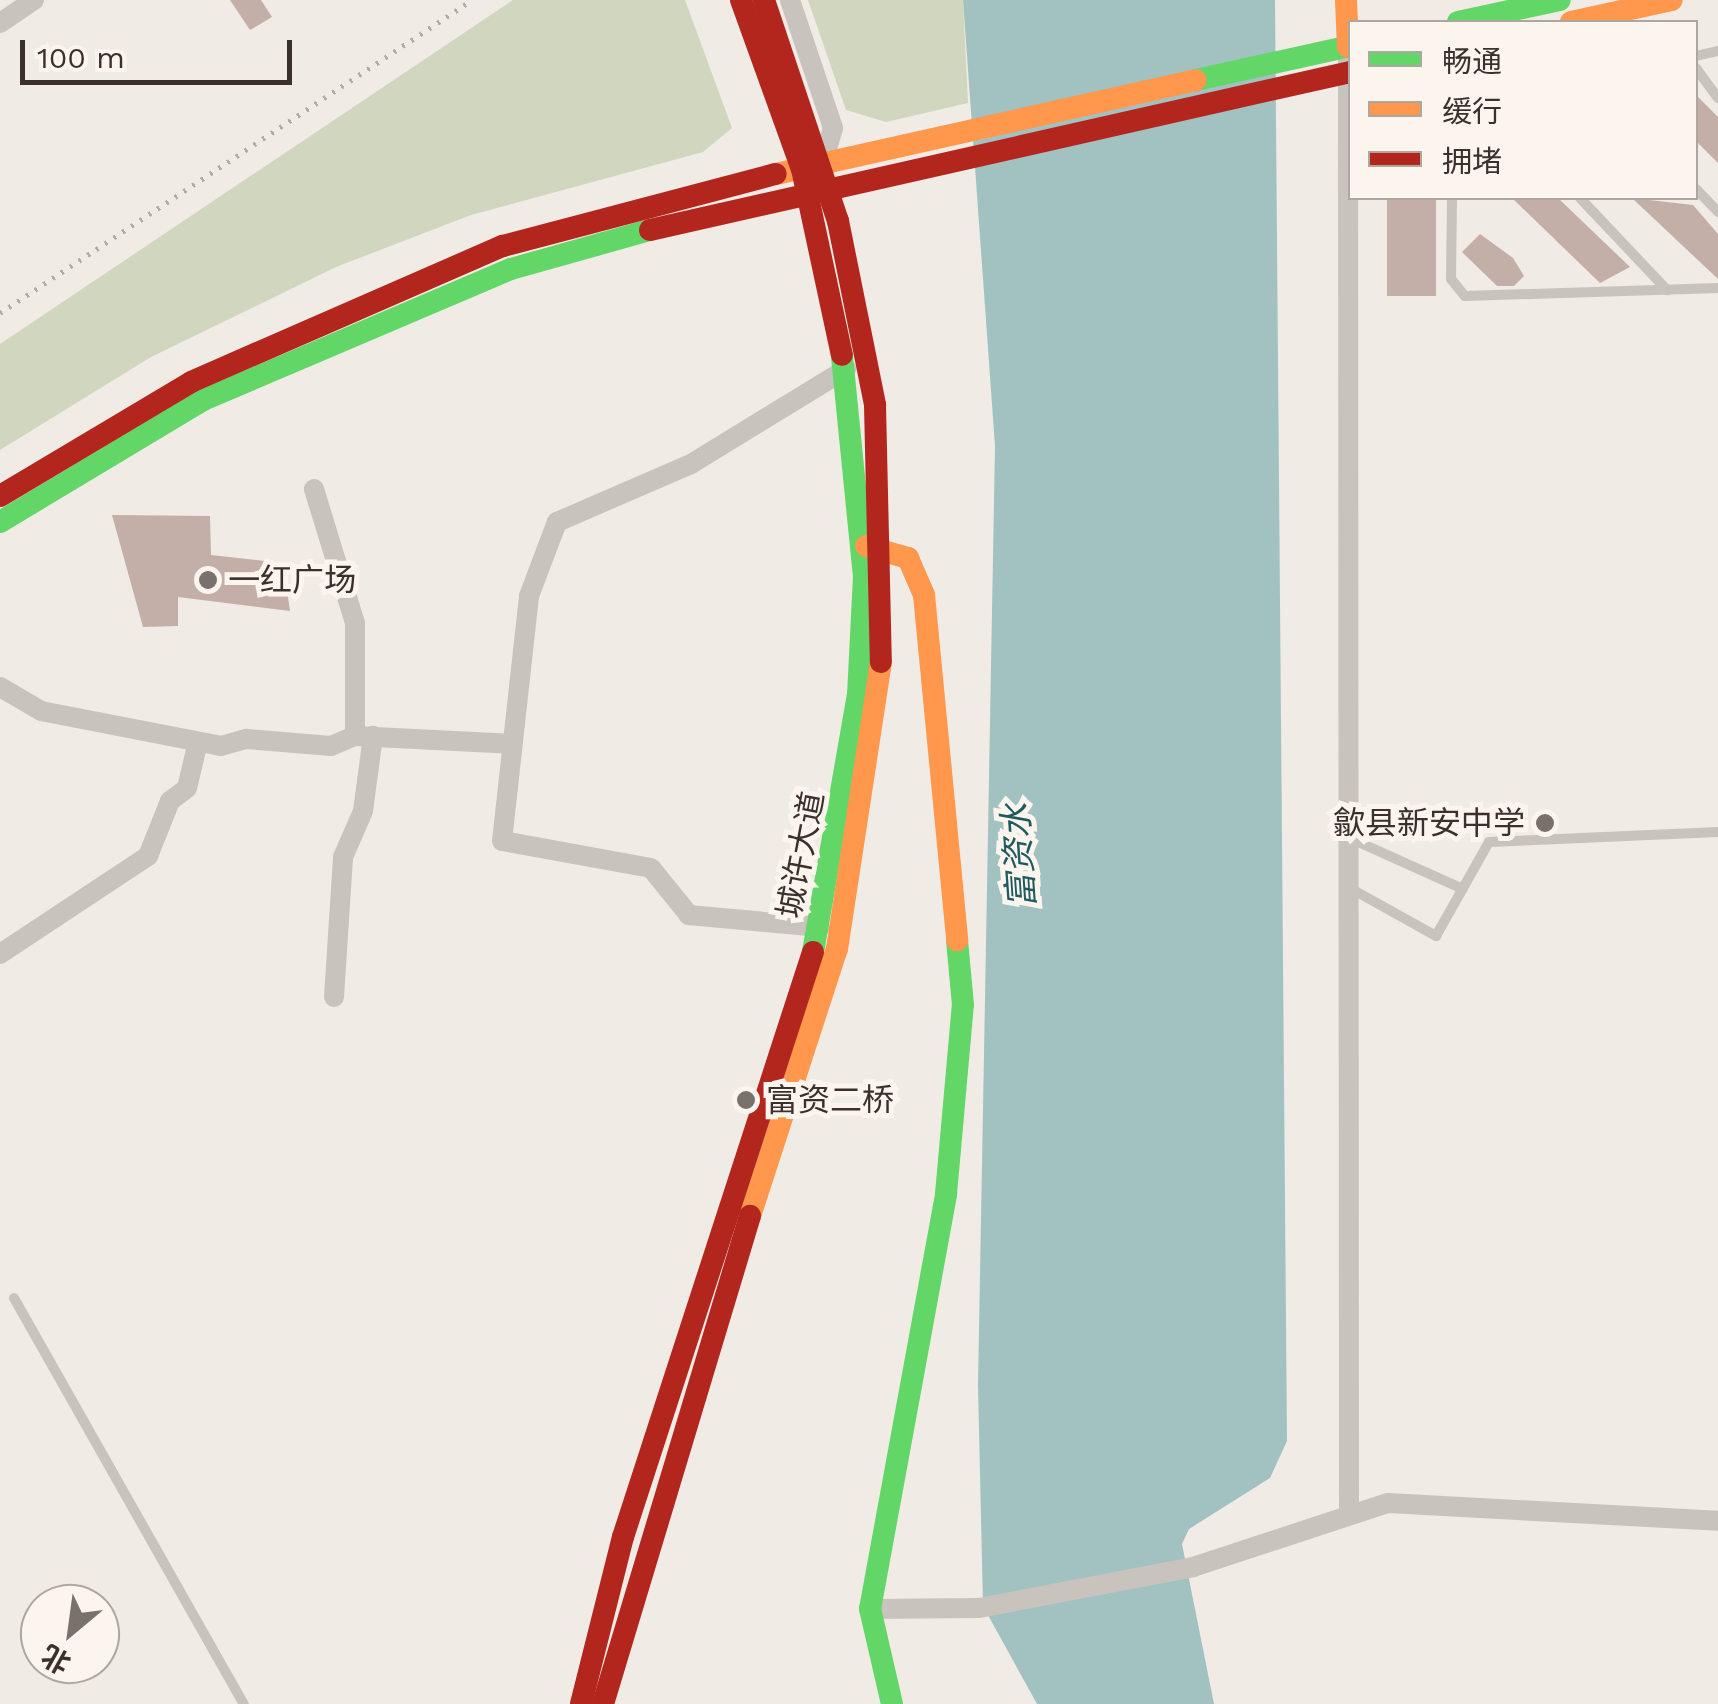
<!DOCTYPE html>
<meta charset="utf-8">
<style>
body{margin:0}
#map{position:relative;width:1718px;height:1704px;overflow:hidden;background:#f0ebe5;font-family:"Work Sans","Noto Sans SC",sans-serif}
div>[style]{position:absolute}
.green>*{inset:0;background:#d1d6bf}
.water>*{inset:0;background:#a1c2c1}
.building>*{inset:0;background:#c3afa7;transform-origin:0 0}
.lane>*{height:10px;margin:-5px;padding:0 5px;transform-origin:5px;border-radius:5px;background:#c9c3be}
.street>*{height:20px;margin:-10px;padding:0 10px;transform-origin:10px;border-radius:10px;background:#c9c3be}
.fast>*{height:22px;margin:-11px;padding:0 11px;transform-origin:11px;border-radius:11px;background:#63d668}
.slow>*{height:22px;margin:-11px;padding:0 11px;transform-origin:11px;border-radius:11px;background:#ff974d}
.jam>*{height:22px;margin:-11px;padding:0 11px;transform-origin:11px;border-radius:11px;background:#b3261e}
.rail>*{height:5px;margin-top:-2.5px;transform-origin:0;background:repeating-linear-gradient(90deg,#b1aca8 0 2.5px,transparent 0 10.5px)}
.dots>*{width:28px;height:28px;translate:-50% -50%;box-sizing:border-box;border:5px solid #fbf5ee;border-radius:50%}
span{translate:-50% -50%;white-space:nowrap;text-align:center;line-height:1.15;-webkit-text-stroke:10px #fbf5ee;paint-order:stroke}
.poi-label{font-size:32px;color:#3b302b}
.left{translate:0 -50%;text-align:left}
.right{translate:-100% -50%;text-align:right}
.street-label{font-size:32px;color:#3b302b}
.water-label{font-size:35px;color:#1f5a5e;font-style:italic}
.legend{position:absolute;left:1348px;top:20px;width:350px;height:180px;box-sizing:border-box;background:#fbf5ee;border:2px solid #aea6a0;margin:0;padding:12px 18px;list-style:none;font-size:30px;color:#3b302b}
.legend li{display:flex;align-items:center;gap:20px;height:50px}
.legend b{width:50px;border:2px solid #aea6a0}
.north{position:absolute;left:20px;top:1584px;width:100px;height:100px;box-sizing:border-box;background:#fbf5ee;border:2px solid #aea6a0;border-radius:50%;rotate:209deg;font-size:28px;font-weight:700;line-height:40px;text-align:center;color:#3b302b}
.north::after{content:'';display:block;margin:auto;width:35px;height:45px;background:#7a716c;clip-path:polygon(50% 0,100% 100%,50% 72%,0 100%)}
.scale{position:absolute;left:20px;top:40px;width:272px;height:45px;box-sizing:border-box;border:5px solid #3b302b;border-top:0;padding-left:12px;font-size:30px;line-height:35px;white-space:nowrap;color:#3b302b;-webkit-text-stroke:8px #fbf5ee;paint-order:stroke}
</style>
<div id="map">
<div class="green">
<i style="clip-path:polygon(513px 0,685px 0,732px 128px,703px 152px,471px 215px,336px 267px,151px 357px,0 450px,0 344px)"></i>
<i style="clip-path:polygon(808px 0,963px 0,968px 103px,886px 122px,846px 110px)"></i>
</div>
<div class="water">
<i style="clip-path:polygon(963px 0,1275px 0,1287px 1441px,1270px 1478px,1189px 1529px,1182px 1544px,1214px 1704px,1037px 1704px,983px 1606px,978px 1385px,995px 446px)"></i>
</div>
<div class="building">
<i style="clip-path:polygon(230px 0,261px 0,272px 17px,250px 30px)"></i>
<i style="clip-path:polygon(1696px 95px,1718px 117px,1718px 163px,1696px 141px)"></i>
<i style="left:1387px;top:198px;width:49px;height:98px"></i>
<i style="clip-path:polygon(1512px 198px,1558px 198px,1630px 267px,1600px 283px)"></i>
<i style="clip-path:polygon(1632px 198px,1693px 205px,1718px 234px,1718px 279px)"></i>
<i style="clip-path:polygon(1480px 234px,1513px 258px,1524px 276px,1514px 286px,1497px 286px,1462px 252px)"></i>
<i style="clip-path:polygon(112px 515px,210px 516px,211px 555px,283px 563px,290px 611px,178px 597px,178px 626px,143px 627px)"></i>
</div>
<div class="lane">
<i style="left:1696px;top:56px;width:23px;rotate:-13deg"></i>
<i style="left:1696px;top:68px;width:37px;rotate:54deg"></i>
<i style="left:1696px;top:189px;width:32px;rotate:46deg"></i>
<i style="left:1452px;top:198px;width:81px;rotate:90.7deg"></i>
<i style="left:1451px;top:279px;width:22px;rotate:51deg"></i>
<i style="left:1465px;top:296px;width:253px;rotate:-1.8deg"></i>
<i style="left:1580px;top:198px;width:127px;rotate:46.6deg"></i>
<i style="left:1345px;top:836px;width:129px;rotate:24.2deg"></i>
<i style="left:1348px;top:887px;width:101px;rotate:29.1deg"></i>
<i style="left:1436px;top:936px;width:108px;rotate:-60.6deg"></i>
<i style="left:1489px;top:842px;width:229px;rotate:-2.5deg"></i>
<i style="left:14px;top:1298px;width:467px;rotate:60.5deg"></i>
</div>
<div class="street">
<i style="left:790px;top:0;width:135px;rotate:71.4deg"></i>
<i style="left:833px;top:128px;width:37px;rotate:106deg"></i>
<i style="left:0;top:23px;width:41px;rotate:-34.1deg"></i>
<i style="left:1348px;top:61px;width:1448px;rotate:89.96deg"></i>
<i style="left:314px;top:489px;width:140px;rotate:73deg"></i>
<i style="left:355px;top:623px;width:113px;rotate:90deg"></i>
<i style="left:0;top:687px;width:48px;rotate:30.3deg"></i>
<i style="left:41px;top:711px;width:183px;rotate:11deg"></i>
<i style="left:221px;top:746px;width:26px;rotate:-16deg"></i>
<i style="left:246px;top:739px;width:85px;rotate:4.7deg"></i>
<i style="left:331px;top:746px;width:26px;rotate:-23deg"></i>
<i style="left:355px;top:736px;width:157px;rotate:2.9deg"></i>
<i style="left:820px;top:927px;width:132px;rotate:-174.8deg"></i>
<i style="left:689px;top:915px;width:60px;rotate:-129deg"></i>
<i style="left:651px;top:868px;width:151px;rotate:-169.7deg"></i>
<i style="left:502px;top:841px;width:246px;rotate:-83.7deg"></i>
<i style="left:529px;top:596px;width:79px;rotate:-69.3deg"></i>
<i style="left:557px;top:522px;width:146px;rotate:-23.4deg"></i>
<i style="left:691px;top:464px;width:182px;rotate:-31.5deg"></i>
<i style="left:0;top:954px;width:178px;rotate:-33.5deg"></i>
<i style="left:148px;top:856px;width:59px;rotate:-68.2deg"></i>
<i style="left:170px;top:801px;width:21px;rotate:-37deg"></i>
<i style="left:187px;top:788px;width:47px;rotate:-76.6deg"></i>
<i style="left:334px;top:997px;width:140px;rotate:-86.3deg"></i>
<i style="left:343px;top:857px;width:50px;rotate:-66.5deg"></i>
<i style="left:363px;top:811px;width:76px;rotate:-82.4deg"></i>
<i style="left:870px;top:1609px;width:109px;rotate:-0.5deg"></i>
<i style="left:979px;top:1608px;width:218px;rotate:-10.8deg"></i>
<i style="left:1193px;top:1567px;width:205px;rotate:-18.2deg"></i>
<i style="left:1388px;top:1503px;width:330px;rotate:3.1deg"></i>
</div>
<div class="fast">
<i style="left:1458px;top:22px;width:104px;rotate:-12.2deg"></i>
<i style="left:1196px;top:80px;width:158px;rotate:-12.4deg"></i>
<i style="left:0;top:522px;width:235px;rotate:-31deg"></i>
<i style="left:201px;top:401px;width:337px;rotate:-23.1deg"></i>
<i style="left:511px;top:269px;width:144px;rotate:-15.7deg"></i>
<i style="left:813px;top:952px;width:261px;rotate:-80.1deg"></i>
<i style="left:858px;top:695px;width:118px;rotate:-87.1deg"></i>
<i style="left:864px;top:577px;width:223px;rotate:-95.7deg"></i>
<i style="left:892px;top:1704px;width:98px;rotate:-103deg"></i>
<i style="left:870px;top:1609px;width:422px;rotate:-79.6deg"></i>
<i style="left:946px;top:1194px;width:190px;rotate:-84.9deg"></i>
<i style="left:963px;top:1005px;width:65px;rotate:-95.3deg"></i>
</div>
<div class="slow">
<i style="left:1346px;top:0;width:47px;rotate:87.6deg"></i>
<i style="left:1571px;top:22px;width:103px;rotate:-12.3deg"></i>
<i style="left:776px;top:174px;width:430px;rotate:-12.6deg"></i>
<i style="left:866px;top:546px;width:44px;rotate:15.9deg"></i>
<i style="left:908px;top:558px;width:40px;rotate:66.6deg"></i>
<i style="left:924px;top:595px;width:347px;rotate:84.5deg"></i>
<i style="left:750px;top:1216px;width:281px;rotate:-72deg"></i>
<i style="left:837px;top:949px;width:290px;rotate:-81.3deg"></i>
</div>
<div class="jam">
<i style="left:741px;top:0;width:180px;rotate:70.2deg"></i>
<i style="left:802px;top:169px;width:190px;rotate:77.9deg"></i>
<i style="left:764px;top:0;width:233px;rotate:71.5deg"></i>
<i style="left:838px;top:221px;width:188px;rotate:78.6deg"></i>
<i style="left:875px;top:405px;width:257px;rotate:88.7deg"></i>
<i style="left:650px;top:230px;width:718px;rotate:-12.72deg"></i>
<i style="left:0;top:496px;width:222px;rotate:-30.8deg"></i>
<i style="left:191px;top:382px;width:340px;rotate:-23.6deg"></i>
<i style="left:503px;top:246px;width:282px;rotate:-14.8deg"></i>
<i style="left:581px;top:1704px;width:172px;rotate:-75.9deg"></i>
<i style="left:623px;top:1537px;width:615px;rotate:-72.01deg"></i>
<i style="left:603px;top:1704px;width:510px;rotate:-73.24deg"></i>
</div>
<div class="rail">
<i style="left:0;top:313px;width:566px;rotate:-33.55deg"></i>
</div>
<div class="dots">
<i style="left:208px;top:580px;background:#7a716c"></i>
<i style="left:1545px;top:823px;background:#7a716c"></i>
<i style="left:746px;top:1100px;background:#7a716c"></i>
</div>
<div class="poi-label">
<span class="left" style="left:228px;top:580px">一红广场</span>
<span class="right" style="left:1525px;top:823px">歙县新安中学</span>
<span class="left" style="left:766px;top:1100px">富资二桥</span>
</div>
<div class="street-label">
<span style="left:801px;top:855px;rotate:-79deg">城许大道</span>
</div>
<div class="water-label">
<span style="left:1019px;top:856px;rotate:-94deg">富资水</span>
</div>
<ul class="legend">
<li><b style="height:12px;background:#63d668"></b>畅通</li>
<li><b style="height:12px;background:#ff974d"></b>缓行</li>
<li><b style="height:12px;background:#b3261e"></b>拥堵</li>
</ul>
<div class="north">北</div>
<div class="scale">100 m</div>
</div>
